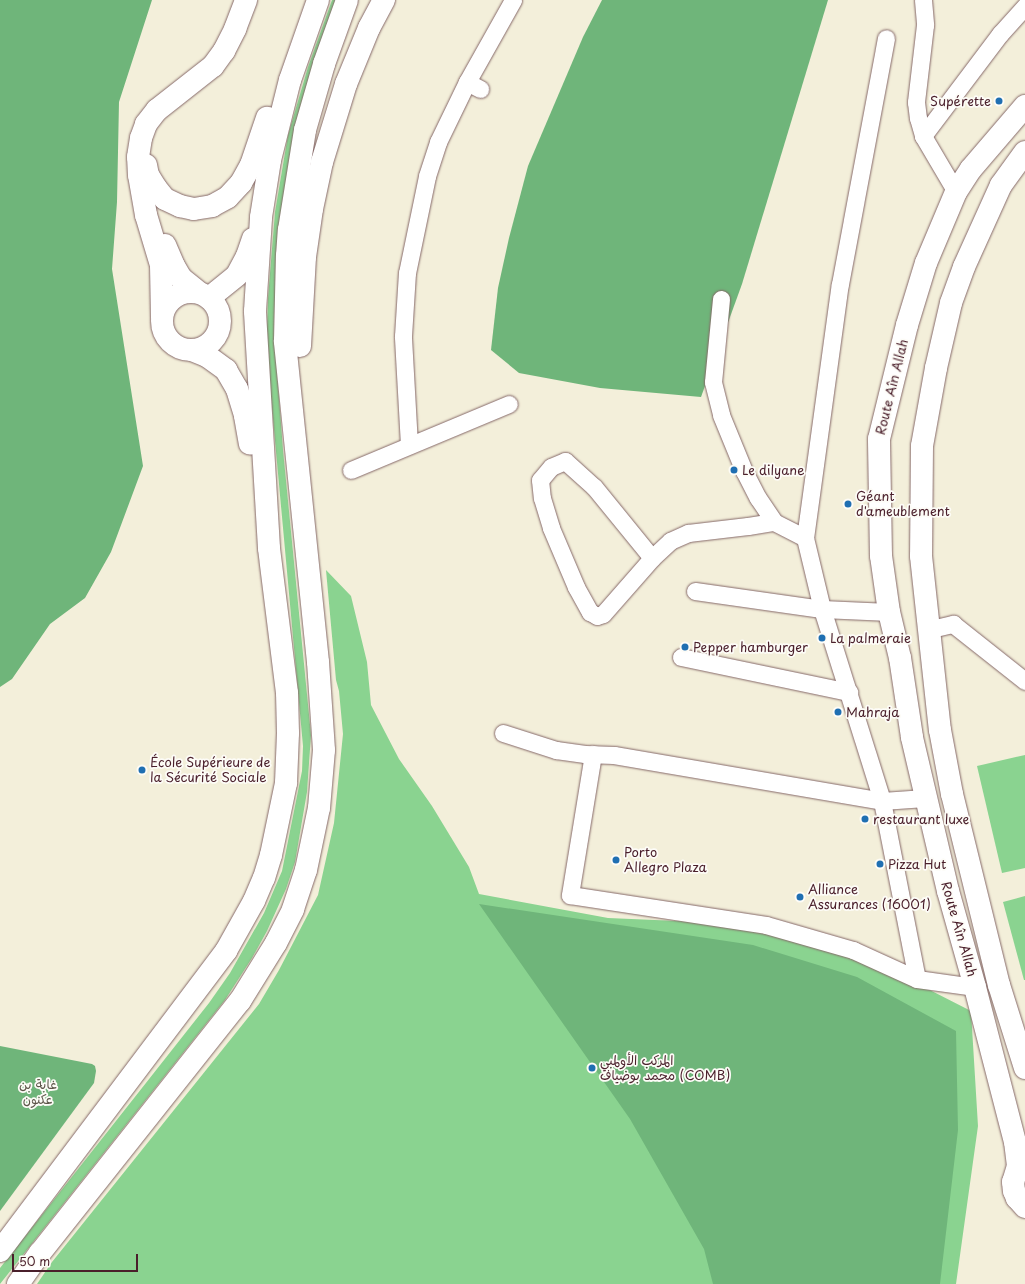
<!DOCTYPE html>
<meta charset="utf-8">
<style>
body{margin:0}
#map{position:relative;width:1025px;height:1284px;overflow:hidden;background:#f3efda;font-family:"Playpen Sans","Playpen Sans Arabic",sans-serif}
div>[style]{position:absolute}
.green>*{inset:0;background:#8ad390}
.forest>*{inset:0;background:#6fb57a}
.roads{filter:drop-shadow(0 0 1px #856868) drop-shadow(0 0 1px #856868)}
.street>*{height:17px;margin:-8.5px;padding:0 8.5px;transform-origin:8.5px;border-radius:8.5px;background:#fff}
.secondary>*{height:22px;margin:-11px;padding:0 11px;transform-origin:11px;border-radius:11px;background:#fff}
.highway>*{height:22px;margin:-11px;padding:0 11px;transform-origin:11px;border-radius:11px;background:#fff}
.highway>.ring{margin:-11px;padding:0;box-sizing:content-box;background:none;border:22px solid #fff;border-radius:50%}
.dots>*{width:11px;height:11px;translate:-50% -50%;box-sizing:border-box;border:2px solid #fdfcf7;border-radius:50%}
span{translate:-50% -50%;white-space:nowrap;text-align:center;line-height:1.15;-webkit-text-stroke:3.5px #fdfcf7;paint-order:stroke}
.poi-label{font-size:13px;color:#4a1f2b}
.right{translate:-100% -50%;text-align:right}
.left{translate:0 -50%;text-align:left}
.street-label{font-size:13px;color:#4a1f2b}
.park-label{font-size:13px;color:#5d5549}
.scale{position:absolute;left:12px;top:1254px;width:126px;height:18px;box-sizing:border-box;border:2px solid #4a1f2b;border-top:0;padding-left:5px;font-size:12px;line-height:14px;white-space:nowrap;color:#4a1f2b;-webkit-text-stroke:3px #fdfcf7;paint-order:stroke}
</style>
<div id="map">
<div class="green">
<i style="clip-path:polygon(332px 0,339px 0,276px 269px,275px 305px,274px 331px,283px 450px,311px 735px,307px 792px,295px 862px,286px 889px,267px 931px,252px 958px,225px 1000px,0 1284px,0 1268px,209px 1003px,230px 973px,264px 913px,282px 871px,302px 771px,303px 746px,271px 397px,267px 329px,268px 298px,275px 212px,288px 135px,308px 67px)"></i>
<i style="clip-path:polygon(326px 570px,351px 596px,367px 662px,371px 705px,399px 759px,432px 806px,469px 867px,479px 894px,608px 918px,748px 924px,865px 957px,971px 1011px,978px 1126px,956px 1284px,37px 1284px,52px 1262px,259px 1004px,279px 970px,318px 895px,334px 823px,343px 734px,339px 691px,336px 680px)"></i>
<i style="clip-path:polygon(1025px 755px,1025px 868px,1002px 873px,977px 766px)"></i>
<i style="clip-path:polygon(1025px 896px,1025px 980px,1024px 980px,1003px 902px)"></i>
</div>
<div class="forest">
<i style="clip-path:polygon(0 0,152px 0,119px 102px,117px 202px,112px 269px,143px 466px,111px 552px,85px 598px,50px 624px,12px 679px,0 687px)"></i>
<i style="clip-path:polygon(602px 0,828px 0,742px 284px,701px 397px,600px 388px,519px 373px,491px 350px,498px 288px,509px 238px,528px 166px,583px 37px)"></i>
<i style="clip-path:polygon(479px 904px,753px 945px,857px 977px,956px 1031px,958px 1130px,940px 1284px,713px 1284px,704px 1249px,630px 1119px)"></i>
<i style="clip-path:polygon(0 1046px,92px 1064px,95px 1066px,96px 1071px,94px 1083px,0 1211px)"></i>
</div>
<div class="roads">
<div class="street">
<i style="left:923px;top:0;width:25px;rotate:85deg"></i>
<i style="left:925px;top:25px;width:78px;rotate:96.7deg"></i>
<i style="left:916px;top:102px;width:16px;rotate:83deg"></i>
<i style="left:918px;top:118px;width:19px;rotate:74deg"></i>
<i style="left:923px;top:136px;width:65px;rotate:59.5deg"></i>
<i style="left:467px;top:82px;width:15px;rotate:28deg"></i>
<i style="left:923px;top:136px;width:128px;rotate:-53deg"></i>
<i style="left:1000px;top:34px;width:38px;rotate:-48deg"></i>
<i style="left:721px;top:299px;width:83px;rotate:95.5deg"></i>
<i style="left:713px;top:382px;width:34px;rotate:76deg"></i>
<i style="left:721px;top:415px;width:61px;rotate:67.7deg"></i>
<i style="left:744px;top:471px;width:30px;rotate:63deg"></i>
<i style="left:758px;top:498px;width:29px;rotate:56deg"></i>
<i style="left:409px;top:445px;width:109px;rotate:-93.2deg"></i>
<i style="left:403px;top:336px;width:63px;rotate:-86.4deg"></i>
<i style="left:407px;top:273px;width:99px;rotate:-78.3deg"></i>
<i style="left:427px;top:176px;width:36px;rotate:-72deg"></i>
<i style="left:438px;top:142px;width:67px;rotate:-64.2deg"></i>
<i style="left:467px;top:82px;width:94px;rotate:-60.7deg"></i>
<i style="left:351px;top:470px;width:171px;rotate:-22.7deg"></i>
<i style="left:805px;top:538px;width:256px;rotate:-82.2deg"></i>
<i style="left:840px;top:284px;width:250px;rotate:-79.4deg"></i>
<i style="left:652px;top:558px;width:92px;rotate:-129.2deg"></i>
<i style="left:594px;top:487px;width:39px;rotate:-138deg"></i>
<i style="left:565px;top:461px;width:15px;rotate:157deg"></i>
<i style="left:551px;top:467px;width:17px;rotate:130deg"></i>
<i style="left:540px;top:480px;width:18px;rotate:84deg"></i>
<i style="left:542px;top:498px;width:31px;rotate:73deg"></i>
<i style="left:551px;top:528px;width:64px;rotate:67deg"></i>
<i style="left:576px;top:587px;width:29px;rotate:61deg"></i>
<i style="left:590px;top:612px;width:8px;rotate:30deg"></i>
<i style="left:597px;top:616px;width:6px;rotate:-18deg"></i>
<i style="left:603px;top:614px;width:74px;rotate:-48.8deg"></i>
<i style="left:652px;top:558px;width:25px;rotate:-43deg"></i>
<i style="left:670px;top:541px;width:20px;rotate:-24deg"></i>
<i style="left:688px;top:533px;width:60px;rotate:-6.7deg"></i>
<i style="left:748px;top:526px;width:26px;rotate:-9deg"></i>
<i style="left:774px;top:522px;width:35px;rotate:27deg"></i>
<i style="left:805px;top:538px;width:73px;rotate:76.5deg"></i>
<i style="left:822px;top:609px;width:201px;rotate:72.6deg"></i>
<i style="left:882px;top:801px;width:181px;rotate:78.9deg"></i>
<i style="left:695px;top:591px;width:128px;rotate:8.1deg"></i>
<i style="left:822px;top:609px;width:67px;rotate:2.6deg"></i>
<i style="left:931px;top:629px;width:23px;rotate:-13deg"></i>
<i style="left:953px;top:624px;width:92px;rotate:38.4deg"></i>
<i style="left:681px;top:657px;width:172px;rotate:11.8deg"></i>
<i style="left:503px;top:733px;width:56px;rotate:17.8deg"></i>
<i style="left:556px;top:750px;width:29px;rotate:8deg"></i>
<i style="left:585px;top:754px;width:29px;rotate:2deg"></i>
<i style="left:614px;top:755px;width:272px;rotate:9.7deg"></i>
<i style="left:882px;top:801px;width:43px;rotate:-4deg"></i>
<i style="left:593px;top:754px;width:143px;rotate:99.3deg"></i>
<i style="left:570px;top:895px;width:198px;rotate:8.7deg"></i>
<i style="left:766px;top:925px;width:91px;rotate:16deg"></i>
<i style="left:853px;top:950px;width:70px;rotate:24.4deg"></i>
<i style="left:917px;top:979px;width:59px;rotate:7.9deg"></i>
</div>
<div class="secondary">
<i style="left:1025px;top:152px;width:41px;rotate:126deg"></i>
<i style="left:1001px;top:185px;width:90px;rotate:114.3deg"></i>
<i style="left:964px;top:267px;width:38px;rotate:110deg"></i>
<i style="left:951px;top:303px;width:67px;rotate:103deg"></i>
<i style="left:936px;top:368px;width:79px;rotate:100.2deg"></i>
<i style="left:922px;top:446px;width:110px;rotate:90.5deg"></i>
<i style="left:921px;top:556px;width:175px;rotate:83.8deg"></i>
<i style="left:940px;top:730px;width:65px;rotate:79.4deg"></i>
<i style="left:952px;top:794px;width:197px;rotate:76.2deg"></i>
<i style="left:999px;top:985px;width:87px;rotate:72.6deg"></i>
<i style="left:1025px;top:1160px;width:9px;rotate:139deg"></i>
<i style="left:1018px;top:1166px;width:17px;rotate:107deg"></i>
<i style="left:1013px;top:1182px;width:9px;rotate:84deg"></i>
<i style="left:1014px;top:1191px;width:8px;rotate:67deg"></i>
<i style="left:1017px;top:1198px;width:12px;rotate:48deg"></i>
<i style="left:1018px;top:1166px;width:24px;rotate:-97deg"></i>
<i style="left:1015px;top:1142px;width:160px;rotate:-104.5deg"></i>
<i style="left:975px;top:987px;width:100px;rotate:-105.7deg"></i>
<i style="left:948px;top:891px;width:158px;rotate:-103.2deg"></i>
<i style="left:912px;top:737px;width:80px;rotate:-98.6deg"></i>
<i style="left:900px;top:658px;width:47px;rotate:-103.4deg"></i>
<i style="left:889px;top:612px;width:57px;rotate:-98.1deg"></i>
<i style="left:881px;top:556px;width:117px;rotate:-91deg"></i>
<i style="left:879px;top:439px;width:117px;rotate:-76.2deg"></i>
<i style="left:907px;top:325px;width:65px;rotate:-73deg"></i>
<i style="left:926px;top:263px;width:77px;rotate:-67.1deg"></i>
<i style="left:956px;top:192px;width:27px;rotate:-57deg"></i>
<i style="left:971px;top:169px;width:83px;rotate:-49.4deg"></i>
</div>
<div class="highway">
<i style="left:146px;top:165px;width:10px;rotate:79deg"></i>
<i style="left:148px;top:175px;width:15px;rotate:58deg"></i>
<i style="left:156px;top:188px;width:14px;rotate:51deg"></i>
<i style="left:165px;top:199px;width:17px;rotate:25deg"></i>
<i style="left:180px;top:206px;width:14px;rotate:12deg"></i>
<i style="left:194px;top:209px;width:18px;rotate:-9deg"></i>
<i style="left:212px;top:206px;width:18px;rotate:-29deg"></i>
<i style="left:228px;top:197px;width:19px;rotate:-47deg"></i>
<i style="left:241px;top:183px;width:21px;rotate:-61deg"></i>
<i style="left:251px;top:165px;width:50px;rotate:-71.2deg"></i>
<i style="left:165px;top:245px;width:23px;rotate:67deg"></i>
<i style="left:174px;top:266px;width:14px;rotate:60deg"></i>
<i style="left:181px;top:278px;width:22px;rotate:39deg"></i>
<i class="ring" style="left:162px;top:292px;width:36px;height:36px"></i>
<i style="left:209px;top:298px;width:36px;rotate:-39deg"></i>
<i style="left:237px;top:275px;width:21px;rotate:-62deg"></i>
<i style="left:247px;top:256px;width:18px;rotate:-71deg"></i>
<i style="left:162px;top:317px;width:52px;rotate:-91.1deg"></i>
<i style="left:161px;top:265px;width:52px;rotate:-106.7deg"></i>
<i style="left:146px;top:215px;width:41px;rotate:-99.9deg"></i>
<i style="left:139px;top:175px;width:18px;rotate:-93deg"></i>
<i style="left:138px;top:157px;width:19px;rotate:-81deg"></i>
<i style="left:141px;top:138px;width:15px;rotate:-70deg"></i>
<i style="left:146px;top:124px;width:18px;rotate:-52deg"></i>
<i style="left:157px;top:110px;width:71px;rotate:-38.2deg"></i>
<i style="left:213px;top:66px;width:19px;rotate:-54deg"></i>
<i style="left:224px;top:51px;width:25px;rotate:-63deg"></i>
<i style="left:235px;top:29px;width:31px;rotate:-69deg"></i>
<i style="left:300px;top:346px;width:89px;rotate:-86.8deg"></i>
<i style="left:305px;top:257px;width:49px;rotate:-81.7deg"></i>
<i style="left:312px;top:209px;width:48px;rotate:-78deg"></i>
<i style="left:322px;top:162px;width:82px;rotate:-72.9deg"></i>
<i style="left:346px;top:84px;width:61px;rotate:-67.7deg"></i>
<i style="left:369px;top:28px;width:32px;rotate:-62deg"></i>
<i style="left:192px;top:350px;width:16px;rotate:22deg"></i>
<i style="left:207px;top:356px;width:24px;rotate:36deg"></i>
<i style="left:226px;top:370px;width:22px;rotate:60deg"></i>
<i style="left:237px;top:389px;width:28px;rotate:73deg"></i>
<i style="left:245px;top:416px;width:28px;rotate:80deg"></i>
<i style="left:0;top:1251px;width:376px;rotate:-53deg"></i>
<i style="left:226px;top:951px;width:57px;rotate:-60.8deg"></i>
<i style="left:254px;top:901px;width:25px;rotate:-67deg"></i>
<i style="left:264px;top:878px;width:24px;rotate:-73deg"></i>
<i style="left:271px;top:855px;width:74px;rotate:-78.2deg"></i>
<i style="left:286px;top:783px;width:50px;rotate:-87.7deg"></i>
<i style="left:288px;top:733px;width:40px;rotate:-91.4deg"></i>
<i style="left:287px;top:693px;width:146px;rotate:-97.1deg"></i>
<i style="left:269px;top:548px;width:237px;rotate:-93.4deg"></i>
<i style="left:255px;top:311px;width:94px;rotate:-86.3deg"></i>
<i style="left:261px;top:217px;width:58px;rotate:-81deg"></i>
<i style="left:270px;top:160px;width:82px;rotate:-76deg"></i>
<i style="left:290px;top:80px;width:85px;rotate:-70.7deg"></i>
<i style="left:18px;top:1284px;width:38px;rotate:-55deg"></i>
<i style="left:40px;top:1253px;width:322px;rotate:-51.6deg"></i>
<i style="left:240px;top:1001px;width:68px;rotate:-58.2deg"></i>
<i style="left:276px;top:943px;width:38px;rotate:-63deg"></i>
<i style="left:293px;top:909px;width:41px;rotate:-71.6deg"></i>
<i style="left:306px;top:870px;width:63px;rotate:-78.2deg"></i>
<i style="left:319px;top:808px;width:58px;rotate:-85.1deg"></i>
<i style="left:324px;top:750px;width:88px;rotate:-93.9deg"></i>
<i style="left:318px;top:662px;width:323px;rotate:-95.9deg"></i>
<i style="left:285px;top:341px;width:85px;rotate:-88.7deg"></i>
<i style="left:287px;top:256px;width:26px;rotate:-86deg"></i>
<i style="left:289px;top:230px;width:101px;rotate:-80.9deg"></i>
<i style="left:305px;top:130px;width:69px;rotate:-73.9deg"></i>
<i style="left:324px;top:64px;width:68px;rotate:-70.2deg"></i>
</div>
</div>
<div class="dots">
<i style="left:999px;top:101px;background:#1f6fb2"></i>
<i style="left:734px;top:470px;background:#1f6fb2"></i>
<i style="left:848px;top:504px;background:#1f6fb2"></i>
<i style="left:822px;top:638px;background:#1f6fb2"></i>
<i style="left:685px;top:647px;background:#1f6fb2"></i>
<i style="left:838px;top:712px;background:#1f6fb2"></i>
<i style="left:142px;top:770px;background:#1f6fb2"></i>
<i style="left:865px;top:819px;background:#1f6fb2"></i>
<i style="left:616px;top:860px;background:#1f6fb2"></i>
<i style="left:880px;top:864px;background:#1f6fb2"></i>
<i style="left:800px;top:897px;background:#1f6fb2"></i>
<i style="left:592px;top:1068px;background:#1f6fb2"></i>
</div>
<div class="poi-label">
<span class="right" style="left:991px;top:101px">Supérette</span>
<span class="left" style="left:742px;top:470px">Le dilyane</span>
<span class="left" style="left:856px;top:504px">Géant<br>d'ameublement</span>
<span class="left" style="left:830px;top:638px">La palmeraie</span>
<span class="left" style="left:693px;top:647px">Pepper hamburger</span>
<span class="left" style="left:846px;top:712px">Mahraja</span>
<span class="left" style="left:150px;top:770px">École Supérieure de<br>la Sécurité Sociale</span>
<span class="left" style="left:873px;top:819px">restaurant luxe</span>
<span class="left" style="left:624px;top:860px">Porto<br>Allegro Plaza</span>
<span class="left" style="left:888px;top:864px">Pizza Hut</span>
<span class="left" style="left:808px;top:897px">Alliance<br>Assurances (16001)</span>
<span class="left" style="left:600px;top:1068px">المركب الأولمبي<br>محمد بوضياف (COMB)</span>
</div>
<div class="street-label">
<span style="left:892px;top:387px;rotate:-76deg">Route Aîn Allah</span>
<span style="left:959px;top:929px;rotate:74deg">Route Aîn Allah</span>
</div>
<div class="park-label">
<span style="left:38px;top:1092px">غابة بن<br>عكنون</span>
</div>
<div class="scale">50 m</div>
</div>
